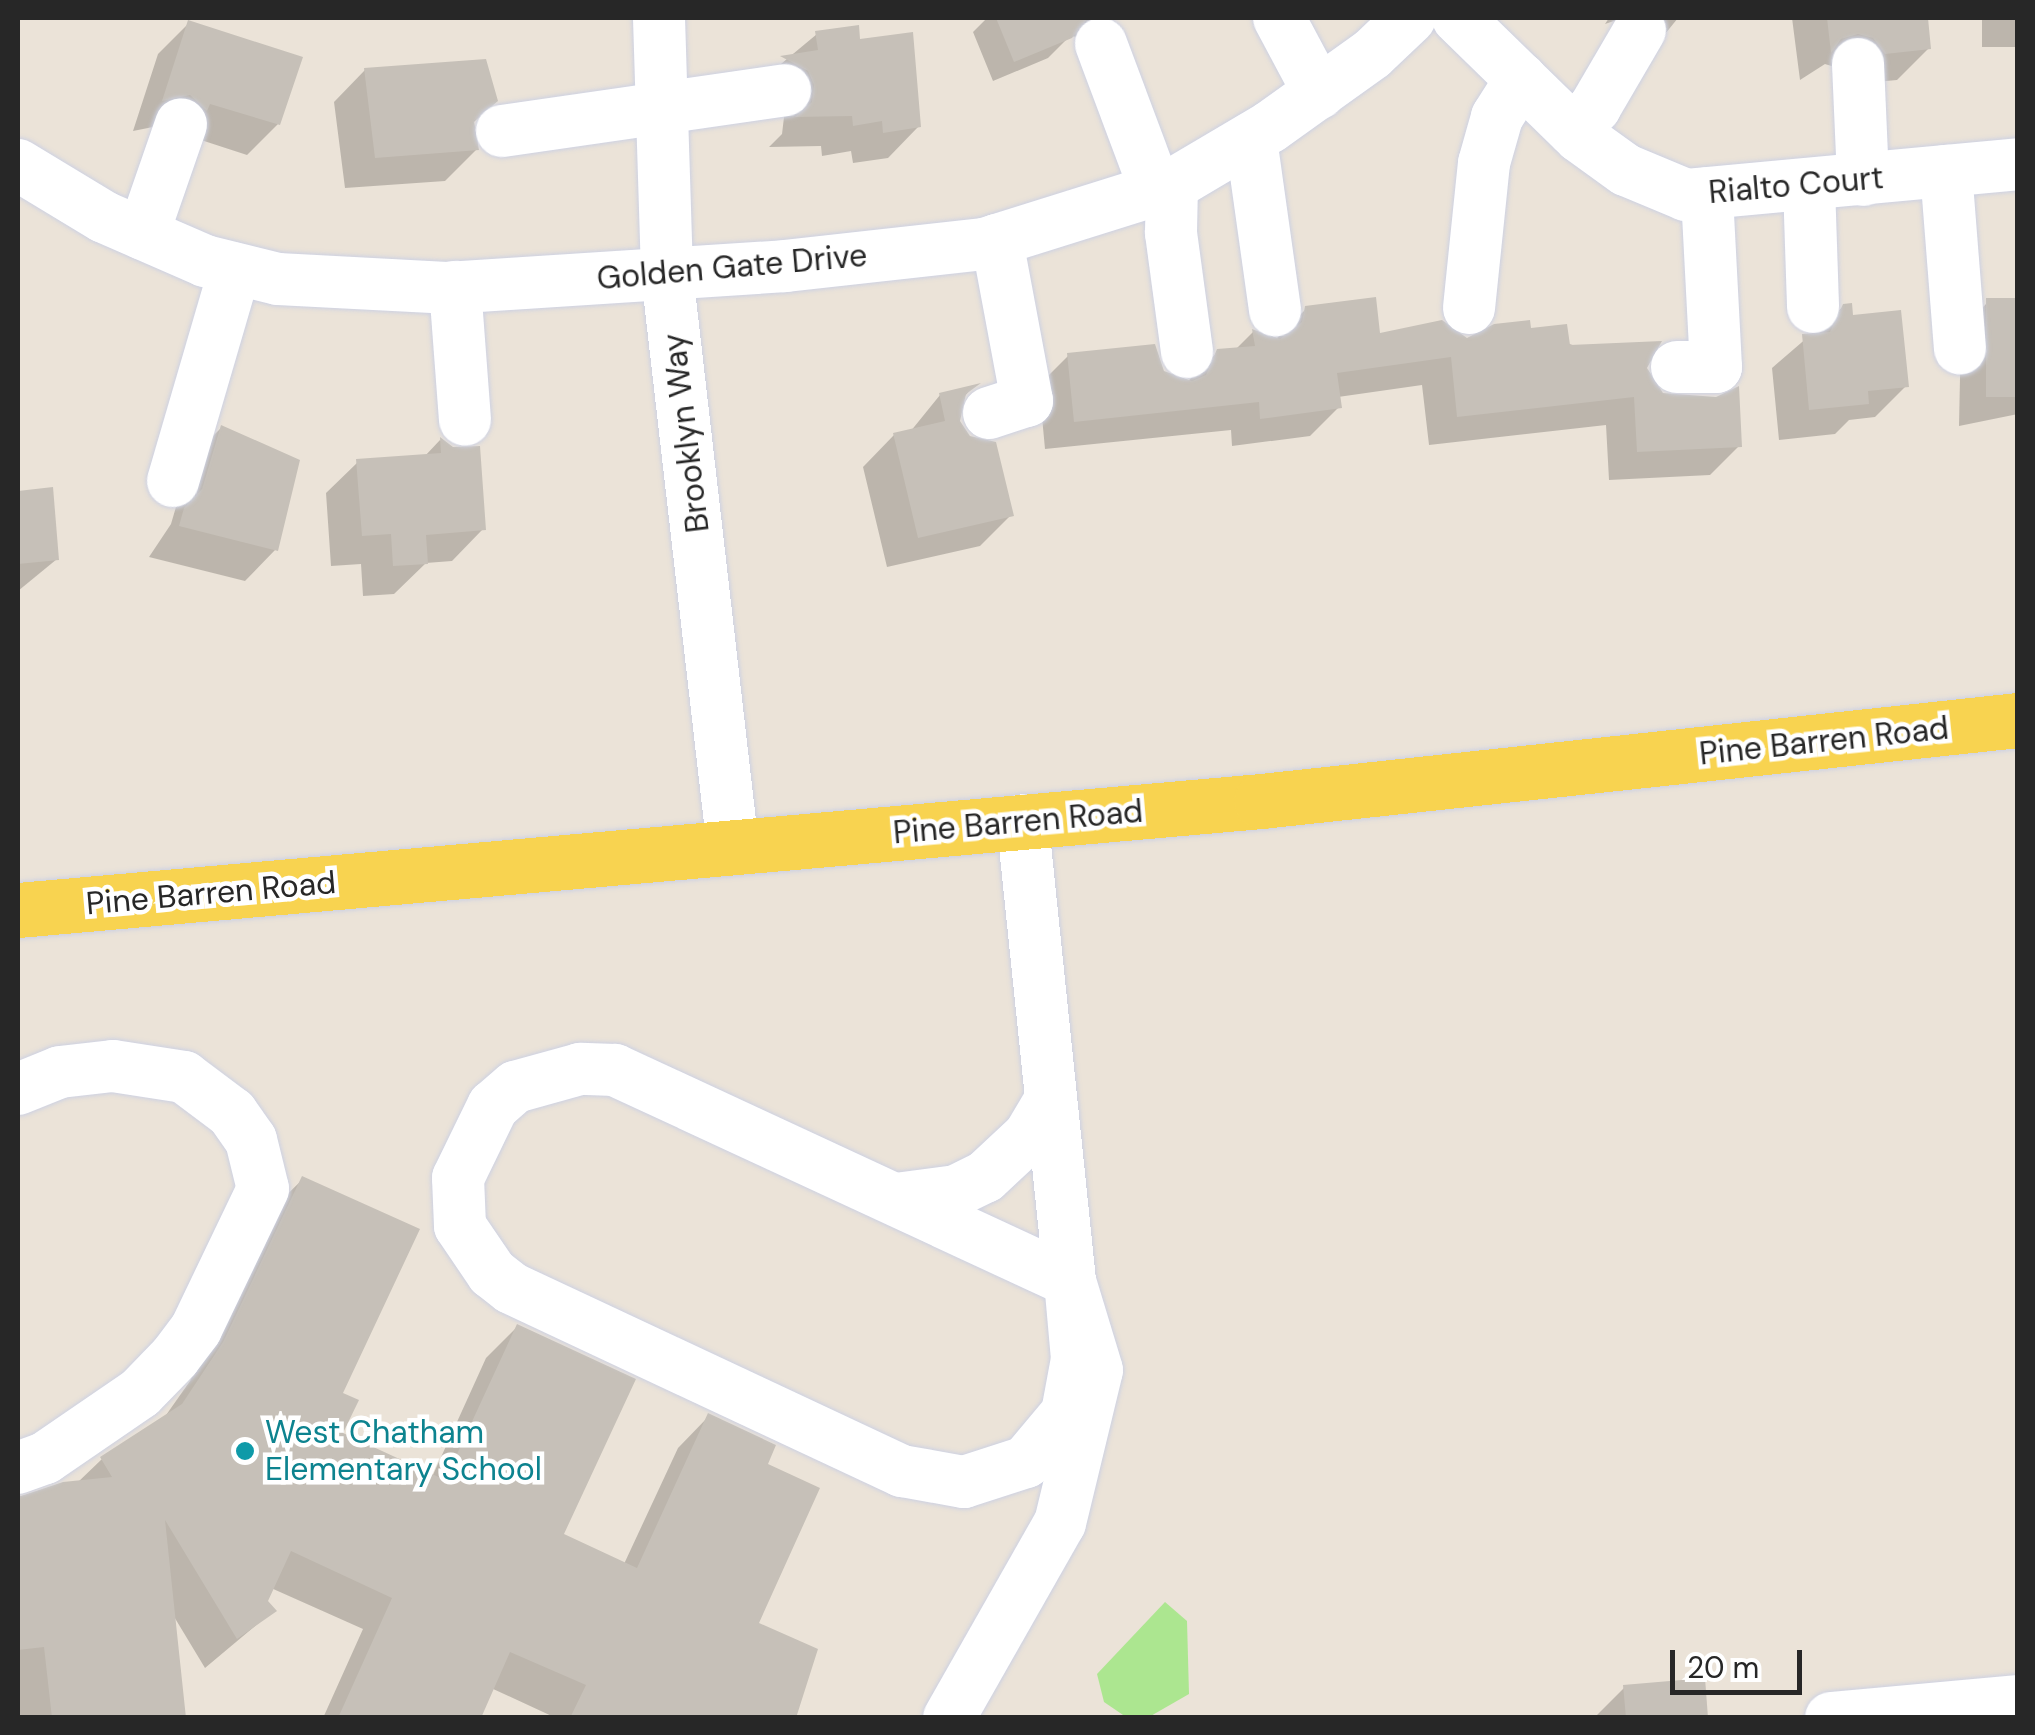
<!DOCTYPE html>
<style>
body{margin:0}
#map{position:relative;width:2035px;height:1735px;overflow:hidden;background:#ebe3d8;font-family:"DM Sans",sans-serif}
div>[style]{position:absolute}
.green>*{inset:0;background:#ace690}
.shadow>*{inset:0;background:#0003;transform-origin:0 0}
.building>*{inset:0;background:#c6c0b8;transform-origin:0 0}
.roads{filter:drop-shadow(0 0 2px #cdd1e2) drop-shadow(0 0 2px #cdd1e2)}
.minor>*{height:52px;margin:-26px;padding:0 26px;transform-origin:26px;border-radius:26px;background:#fff}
.major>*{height:55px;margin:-27.5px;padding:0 27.5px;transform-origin:27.5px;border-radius:27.5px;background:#f8d350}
.dots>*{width:28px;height:28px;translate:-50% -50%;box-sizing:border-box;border:5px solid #fff;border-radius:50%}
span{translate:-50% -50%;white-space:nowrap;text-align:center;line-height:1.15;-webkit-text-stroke:9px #fff;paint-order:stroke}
.street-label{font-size:32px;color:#272727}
.culture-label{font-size:32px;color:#0d838f}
.left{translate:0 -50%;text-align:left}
.frame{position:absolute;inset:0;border:20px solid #272727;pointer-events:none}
.scale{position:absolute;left:1670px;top:1650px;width:132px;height:45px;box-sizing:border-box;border:5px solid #272727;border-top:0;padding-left:12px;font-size:30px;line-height:35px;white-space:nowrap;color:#272727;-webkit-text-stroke:8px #fff;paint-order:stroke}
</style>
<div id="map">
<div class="green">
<i style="clip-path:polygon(1165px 1602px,1187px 1621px,1189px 1694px,1149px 1717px,1126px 1717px,1104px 1702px,1097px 1674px)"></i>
</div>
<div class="shadow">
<i style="clip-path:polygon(987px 18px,1113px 18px,1093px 39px,1070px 36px,1048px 58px,993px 81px,973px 32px)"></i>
<i style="clip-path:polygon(1609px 18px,1678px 18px,1648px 55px,1617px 20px,1605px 24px)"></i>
<i style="clip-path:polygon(1792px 18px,1925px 18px,1929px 48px,1897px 80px,1854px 84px,1841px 69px,1825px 64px,1800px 80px)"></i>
<i style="left:1982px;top:18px;width:36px;height:29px"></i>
<i style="clip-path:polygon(189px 23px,278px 124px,247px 155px,158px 126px,133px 131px,158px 54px)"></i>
<i style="clip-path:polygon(817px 34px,858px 42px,919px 126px,888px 158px,853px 163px,851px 151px,822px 156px,821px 146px,769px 147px,782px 134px,784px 117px,777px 102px,752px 88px)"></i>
<i style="clip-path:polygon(365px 70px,496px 100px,472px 124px,477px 149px,445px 181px,345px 188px,334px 102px)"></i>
<i style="clip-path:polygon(1987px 303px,2018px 314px,2018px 414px,1959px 426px,1961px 330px)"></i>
<i style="clip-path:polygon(1844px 306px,1906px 386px,1875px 417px,1849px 420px,1835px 434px,1779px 440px,1772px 368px)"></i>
<i style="clip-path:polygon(1306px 309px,1378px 336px,1467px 341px,1529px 331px,1644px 368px,1661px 396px,1739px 446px,1710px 475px,1609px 480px,1606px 425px,1429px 445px,1422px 385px,1338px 397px,1339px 407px,1310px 436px,1232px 446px,1231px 430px,1045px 449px,1039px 385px,1068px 356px,1187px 382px,1218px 352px,1235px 350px,1253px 332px,1277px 338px)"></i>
<i style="clip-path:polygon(973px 387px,963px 398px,958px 422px,1011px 515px,980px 546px,887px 567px,863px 467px,894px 435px,910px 432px,940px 395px)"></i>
<i style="clip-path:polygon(221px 428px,276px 549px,245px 581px,149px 557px,171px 524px,190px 459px)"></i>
<i style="clip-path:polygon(440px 440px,452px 450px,483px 529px,452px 561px,426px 563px,394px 594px,363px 596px,361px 564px,331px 566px,326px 493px,358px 462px,424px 457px)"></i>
<i style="clip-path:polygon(51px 490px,57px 559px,18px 591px,18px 493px)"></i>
<i style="clip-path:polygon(303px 1179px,340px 1394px,340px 1435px,432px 1477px,486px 1358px,517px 1327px,561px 1535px,624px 1564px,678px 1448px,709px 1416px,764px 1466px,756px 1624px,791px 1718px,556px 1718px,491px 1688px,478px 1718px,323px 1718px,363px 1629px,271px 1588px,265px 1601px,273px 1611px,205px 1668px,173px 1615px,183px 1718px,18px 1718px,18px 1497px,77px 1483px,102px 1459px,164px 1418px,190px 1381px,271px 1210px)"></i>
<i style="clip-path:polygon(1624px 1688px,1706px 1718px,1594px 1718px)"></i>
</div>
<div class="building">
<i style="clip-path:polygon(996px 18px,1088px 18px,1072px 38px,1014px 62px)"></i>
<i style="clip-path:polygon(1827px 18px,1928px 18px,1931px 49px,1885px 54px,1873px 38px,1858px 34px,1841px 39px,1831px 53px)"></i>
<i style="clip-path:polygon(188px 20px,303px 57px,280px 125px,210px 104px,207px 111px,190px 95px,162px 101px)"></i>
<i style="clip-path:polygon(859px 25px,860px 39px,913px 32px,921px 127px,883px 133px,882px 121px,853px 126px,852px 116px,795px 117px,812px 102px,814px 85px,808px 71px,780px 56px,818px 50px,815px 31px)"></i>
<i style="clip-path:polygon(486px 59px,498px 101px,474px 121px,479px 150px,375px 158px,364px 68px)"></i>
<i style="clip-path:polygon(1376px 297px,1380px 333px,1442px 320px,1467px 338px,1494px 324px,1530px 320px,1531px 328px,1567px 324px,1570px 345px,1662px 341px,1647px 368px,1663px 393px,1716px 397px,1739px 386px,1742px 447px,1637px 452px,1634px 397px,1457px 417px,1451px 357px,1337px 373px,1342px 408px,1260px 419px,1259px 402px,1074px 422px,1067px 353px,1155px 344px,1164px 371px,1192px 381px,1206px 375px,1217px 349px,1255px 346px,1252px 329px,1280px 339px,1302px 322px,1305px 306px)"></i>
<i style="left:2018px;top:298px;width:99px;height:32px;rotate:90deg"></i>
<i style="clip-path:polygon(1852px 303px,1853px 315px,1901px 310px,1909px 387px,1868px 391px,1869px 404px,1809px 410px,1802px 334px,1830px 332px,1843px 304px)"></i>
<i style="clip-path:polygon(981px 383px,966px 394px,960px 421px,970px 436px,996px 442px,1014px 516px,918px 538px,893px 433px,945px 421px,939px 393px)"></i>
<i style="clip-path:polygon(221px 425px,300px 460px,278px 551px,179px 526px,184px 508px,202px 489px)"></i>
<i style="clip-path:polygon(440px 437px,453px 447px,480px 446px,486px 530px,426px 535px,428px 564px,393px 566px,391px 534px,362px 536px,356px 459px,441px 453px)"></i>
<i style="clip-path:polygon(53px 487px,59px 560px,18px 564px,18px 491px)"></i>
<i style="clip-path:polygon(302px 1176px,420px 1229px,343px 1393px,359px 1400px,343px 1433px,445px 1480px,517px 1324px,636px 1379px,564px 1534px,637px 1568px,708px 1413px,776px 1445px,768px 1464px,820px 1488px,759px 1623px,818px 1649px,796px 1718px,570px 1718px,586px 1685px,510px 1652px,481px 1718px,338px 1718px,392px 1598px,291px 1551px,268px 1601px,277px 1611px,237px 1639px,165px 1520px,186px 1718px,52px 1718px,44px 1647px,18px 1650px,18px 1497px,63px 1482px,112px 1477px,100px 1457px,182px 1404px,223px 1342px)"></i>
<i style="clip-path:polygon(1705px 1678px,1708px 1718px,1626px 1718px,1623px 1685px)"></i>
</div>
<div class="roads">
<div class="minor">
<i style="left:659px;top:18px;width:256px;rotate:88.2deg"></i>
<i style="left:667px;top:274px;width:578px;rotate:83.44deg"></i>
<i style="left:1279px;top:18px;width:85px;rotate:61.9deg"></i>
<i style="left:1458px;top:18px;width:170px;rotate:44.3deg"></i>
<i style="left:1580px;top:137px;width:57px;rotate:35.7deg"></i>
<i style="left:1626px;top:170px;width:65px;rotate:22.6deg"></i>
<i style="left:1686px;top:195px;width:333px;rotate:-5.3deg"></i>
<i style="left:1101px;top:44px;width:157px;rotate:69.5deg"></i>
<i style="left:1858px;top:64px;width:116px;rotate:87.5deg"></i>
<i style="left:1573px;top:130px;width:32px;rotate:-46deg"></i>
<i style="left:1595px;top:107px;width:89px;rotate:-59.7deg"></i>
<i style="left:502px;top:131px;width:286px;rotate:-8.2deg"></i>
<i style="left:1251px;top:139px;width:173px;rotate:82deg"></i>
<i style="left:18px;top:165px;width:100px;rotate:31.2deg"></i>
<i style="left:104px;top:217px;width:110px;rotate:23.5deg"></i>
<i style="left:205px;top:261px;width:75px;rotate:13.9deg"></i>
<i style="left:278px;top:279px;width:169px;rotate:3deg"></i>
<i style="left:447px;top:288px;width:339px;rotate:-3.7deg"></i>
<i style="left:785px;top:266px;width:200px;rotate:-6.3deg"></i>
<i style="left:984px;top:244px;width:197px;rotate:-17.4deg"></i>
<i style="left:1172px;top:185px;width:114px;rotate:-30.6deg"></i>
<i style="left:1270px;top:127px;width:125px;rotate:-35.6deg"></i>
<i style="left:1372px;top:54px;width:52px;rotate:-43.5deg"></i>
<i style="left:1946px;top:171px;width:178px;rotate:85.5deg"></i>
<i style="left:1172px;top:185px;width:48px;rotate:91.2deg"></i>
<i style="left:1171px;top:233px;width:120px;rotate:82.3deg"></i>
<i style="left:1809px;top:185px;width:122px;rotate:88.1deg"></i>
<i style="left:143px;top:234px;width:116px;rotate:-70.9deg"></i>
<i style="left:455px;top:287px;width:133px;rotate:85.7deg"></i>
<i style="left:1469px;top:308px;width:146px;rotate:-84.1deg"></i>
<i style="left:1484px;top:163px;width:48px;rotate:-74.2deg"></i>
<i style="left:1497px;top:117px;width:45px;rotate:-57.7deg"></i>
<i style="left:1677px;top:367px;width:39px"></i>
<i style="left:1716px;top:367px;width:174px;rotate:-93deg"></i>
<i style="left:989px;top:413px;width:40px;rotate:-18deg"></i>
<i style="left:1027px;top:401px;width:164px;rotate:-100.6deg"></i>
<i style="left:173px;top:481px;width:221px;rotate:-73.7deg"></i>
<i style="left:18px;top:1089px;width:45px;rotate:-22deg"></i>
<i style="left:60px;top:1072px;width:53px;rotate:-6.5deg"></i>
<i style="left:113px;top:1066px;width:72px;rotate:8.8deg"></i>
<i style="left:184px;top:1077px;width:60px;rotate:36.9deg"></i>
<i style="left:232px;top:1113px;width:33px;rotate:55deg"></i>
<i style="left:251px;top:1140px;width:50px;rotate:76.2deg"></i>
<i style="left:263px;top:1189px;width:155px;rotate:115.6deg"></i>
<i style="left:196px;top:1329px;width:35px;rotate:127deg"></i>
<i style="left:175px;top:1357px;width:50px;rotate:134.2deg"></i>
<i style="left:140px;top:1393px;width:115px;rotate:145.6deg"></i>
<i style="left:45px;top:1458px;width:29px;rotate:160deg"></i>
<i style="left:896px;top:1199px;width:61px;rotate:-7.6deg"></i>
<i style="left:956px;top:1191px;width:32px;rotate:-26deg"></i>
<i style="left:985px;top:1177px;width:60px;rotate:-43deg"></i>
<i style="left:1029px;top:1136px;width:43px;rotate:-59.3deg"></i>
<i style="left:949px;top:1718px;width:224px;rotate:-60.4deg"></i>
<i style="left:1060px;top:1523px;width:157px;rotate:-76.4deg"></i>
<i style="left:1097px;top:1370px;width:93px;rotate:-106.9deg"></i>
<i style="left:1070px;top:1281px;width:502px;rotate:-155.12deg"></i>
<i style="left:615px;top:1070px;width:35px;rotate:-178deg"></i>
<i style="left:580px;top:1069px;width:67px;rotate:164.5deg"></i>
<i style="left:515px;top:1087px;width:29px;rotate:139deg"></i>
<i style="left:493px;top:1106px;width:80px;rotate:115.9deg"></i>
<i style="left:458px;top:1178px;width:48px;rotate:87.6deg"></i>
<i style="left:460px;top:1226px;width:57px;rotate:55.8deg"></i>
<i style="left:492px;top:1273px;width:24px;rotate:38deg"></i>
<i style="left:511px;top:1288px;width:432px;rotate:25.1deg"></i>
<i style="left:902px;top:1471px;width:63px;rotate:10.1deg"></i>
<i style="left:964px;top:1482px;width:65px;rotate:-17.9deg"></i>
<i style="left:1026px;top:1462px;width:64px;rotate:-50.1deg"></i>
<i style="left:1067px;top:1413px;width:55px;rotate:-79.5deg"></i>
<i style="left:1077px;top:1359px;width:78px;rotate:-95.1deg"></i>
<i style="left:1070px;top:1281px;width:463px;rotate:-95.9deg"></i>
<i style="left:1831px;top:1718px;width:188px;rotate:-5.2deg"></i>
</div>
<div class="major">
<i style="left:18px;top:910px;width:1248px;rotate:-5.01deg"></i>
<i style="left:1261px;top:801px;width:761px;rotate:-6.11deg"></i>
</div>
</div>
<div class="dots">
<i style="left:245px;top:1451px;background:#0f9aa8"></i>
</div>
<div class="street-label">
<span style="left:1796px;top:185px;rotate:-5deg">Rialto Court</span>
<span style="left:732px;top:267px;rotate:-5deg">Golden Gate Drive</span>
<span style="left:686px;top:433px;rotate:-97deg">Brooklyn Way</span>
<span style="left:1824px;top:741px;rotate:-6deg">Pine Barren Road</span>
<span style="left:1018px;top:822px;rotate:-5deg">Pine Barren Road</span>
<span style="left:211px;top:893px;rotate:-5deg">Pine Barren Road</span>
</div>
<div class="culture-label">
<span class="left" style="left:265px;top:1451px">West Chatham<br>Elementary School</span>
</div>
<div class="frame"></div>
<div class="scale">20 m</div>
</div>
